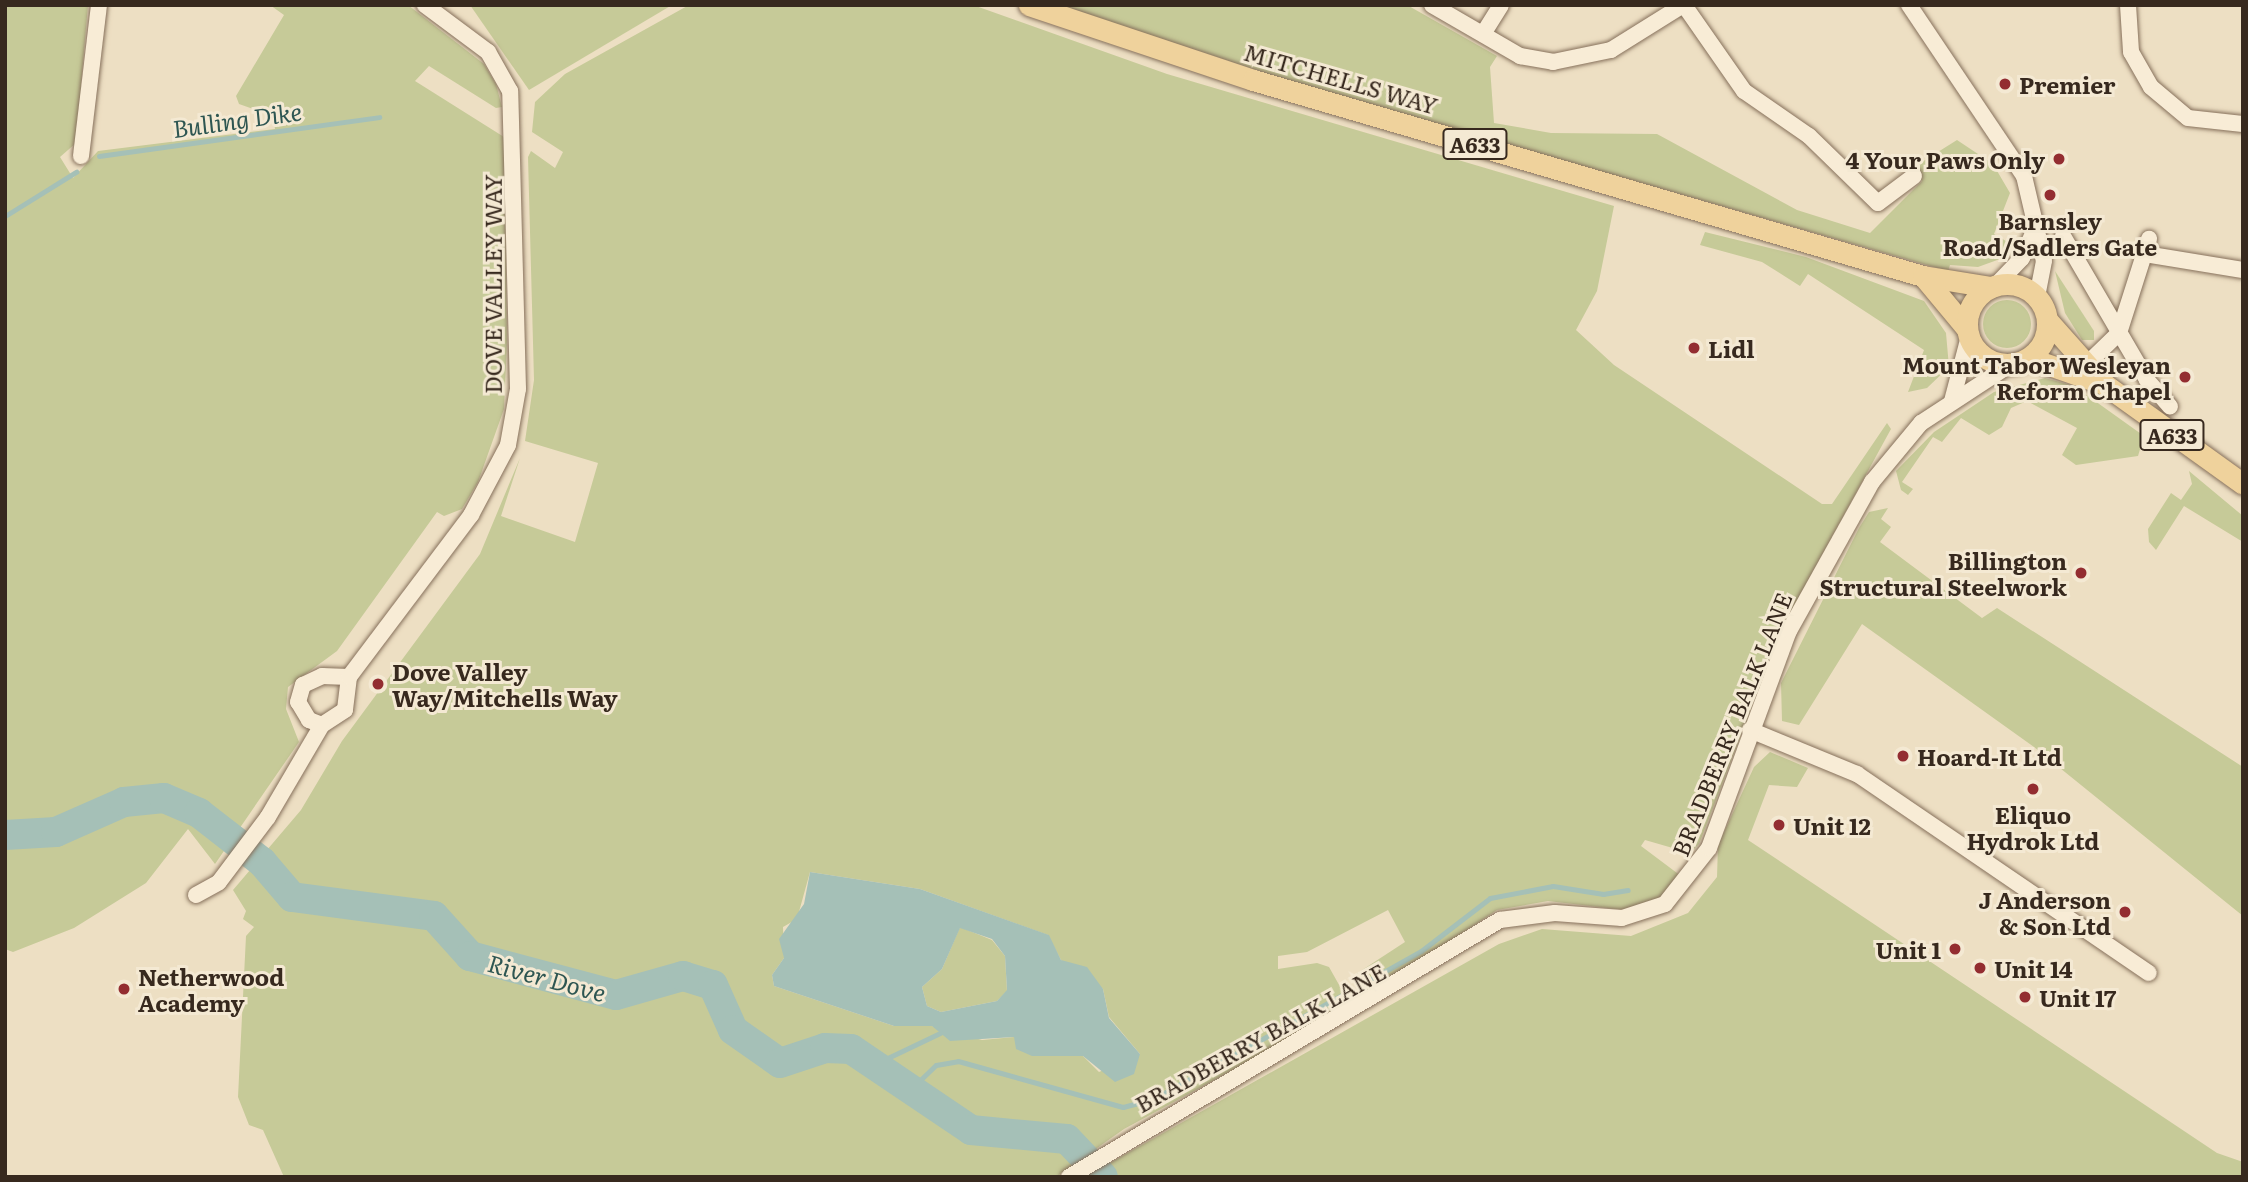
<!DOCTYPE html>
<style>
body{margin:0}
#map{position:relative;width:2248px;height:1182px;overflow:hidden;background:#eddfc3;font-family:Literata,serif}
div>[style]{position:absolute}
.green>*{inset:0;background:#c6ca98}
.round{border-radius:50%}
.water>*{inset:0;background:#a5c0b7}
.stream>*{height:5px;margin:-2.5px;padding:0 2.5px;transform-origin:2.5px;border-radius:2.5px;background:#a5c0b7}
.river>*{height:30px;margin:-15px;padding:0 15px;transform-origin:15px;border-radius:15px;background:#a5c0b7}
.roads{filter:drop-shadow(0 0 2px #86705b) drop-shadow(0 0 2px #86705b)}
.minor>*{height:16px;margin:-8px;padding:0 8px;transform-origin:8px;border-radius:8px;background:#f8ecd6}
.major>*{height:21px;margin:-10.5px;padding:0 10.5px;transform-origin:10.5px;border-radius:10.5px;background:#efd29c}
.major>.ring{margin:-10.5px;padding:0;box-sizing:content-box;background:none;border:21px solid #efd29c;border-radius:50%}
.dots>*{width:19px;height:19px;translate:-50% -50%;box-sizing:border-box;border:4px solid #f4e9d3;border-radius:50%}
span{translate:-50% -50%;white-space:nowrap;text-align:center;line-height:1.15;-webkit-text-stroke:6px #f4e9d3;paint-order:stroke}
.shield-label span{padding:2px 5px;background:#f4e9d3;border:2px solid;border-radius:5px;-webkit-text-stroke-width:0}
.shield-label{font-size:21px;color:#37291e;font-weight:700}
.street-label{font-size:23px;color:#37291e}
.poi-label{font-size:23px;color:#37291e;font-weight:700}
.left{translate:0 -50%;text-align:left}
.right{translate:-100% -50%;text-align:right}
.water-label{font-size:24px;color:#2e5652;font-style:italic}
.frame{position:absolute;inset:0;border:7px solid #37291e;pointer-events:none}
</style>
<div id="map">
<div class="green">
<i style="clip-path:polygon(5px 5px,88px 5px,76px 143px,60px 157px,73px 178px,98px 151px,275px 129px,272px 108px,256px 110px,239px 104px,236px 96px,284px 15px,270px 5px,408px 5px,484px 64px,496px 84px,502px 107px,496px 108px,429px 66px,415px 81px,504px 137px,507px 341px,504px 409px,478px 482px,462px 509px,444px 516px,437px 512px,337px 651px,288px 687px,286px 709px,299px 742px,215px 864px,188px 829px,146px 883px,74px 928px,13px 952px,5px 949px)"></i>
<i style="clip-path:polygon(470px 5px,672px 5px,529px 90px)"></i>
<i style="clip-path:polygon(evenodd,689px 5px,973px 5px,1167px 74px,1614px 206px,1597px 291px,1576px 330px,1614px 365px,1822px 504px,1832px 504px,1887px 423px,1891px 429px,1783px 626px,1699px 844px,1690px 853px,1645px 840px,1641px 846px,1681px 876px,1668px 894px,1633px 911px,1548px 901px,1497px 910px,1365px 998px,1356px 974px,1405px 942px,1388px 910px,1307px 952px,1278px 956px,1278px 969px,1317px 963px,1329px 967px,1351px 1006px,1124px 1129px,1056px 1177px,284px 1177px,263px 1130px,249px 1125px,238px 1097px,246px 936px,254px 927px,243px 919px,246px 911px,233px 890px,301px 810px,342px 741px,480px 554px,520px 458px,501px 516px,575px 542px,598px 463px,525px 441px,534px 380px,528px 157px,531px 151px,555px 168px,563px 152px,532px 132px,535px 102px,565px 74px,689px 5px,810px 872px,920px 889px,1048px 935px,1061px 960px,1103px 989px,1109px 1017px,1140px 1054px,1099px 1072px,1083px 1056px,1061px 1056px,1014px 1037px,982px 1040px,932px 1026px,894px 1026px,774px 986px,772px 975px,784px 958px,783px 927px,797px 919px,810px 872px)"></i>
<i style="clip-path:polygon(1057px 5px,1407px 5px,1497px 56px,1490px 67px,1494px 123px,1551px 133px,1657px 134px,1797px 210px,1870px 233px,1922px 181px,1914px 167px,1957px 140px,1993px 164px,2010px 193px,1994px 234px,2011px 244px,2000px 259px,1978px 267px,1950px 265px,1948px 271px,1311px 88px)"></i>
<i style="clip-path:polygon(1705px 232px,1806px 257px,1924px 301px,1946px 333px,1949px 367px,1927px 388px,1908px 392px,1924px 350px,1808px 274px,1800px 286px,1762px 262px,1700px 245px)"></i>
<i style="clip-path:polygon(2055px 271px,2094px 331px,2094px 340px,2082px 340px,2065px 313px)"></i>
<i class="round" style="left:1983px;top:300px;width:48px;height:48px"></i>
<i style="clip-path:polygon(2045px 378px,2074px 386px,2144px 436px,2138px 456px,2076px 465px,2062px 455px,2077px 428px,2027px 401px,2011px 408px,2002px 427px,1989px 435px,1961px 418px,1942px 442px,1933px 437px,1902px 482px,1913px 489px,1908px 495px,1901px 490px,1896px 471px,1934px 432px,1994px 392px)"></i>
<i style="clip-path:polygon(2189px 471px,2243px 516px,2243px 542px,2184px 506px,2156px 550px,2149px 542px,2148px 529px,2171px 493px,2181px 500px,2192px 484px)"></i>
<i style="clip-path:polygon(1888px 508px,1881px 519px,1891px 527px,1880px 542px,1982px 618px,1997px 608px,2243px 767px,2243px 916px,2034px 747px,1862px 624px,1799px 725px,1782px 721px,1781px 683px,1859px 528px,1869px 512px)"></i>
<i style="clip-path:polygon(1770px 752px,1808px 768px,1797px 787px,1769px 785px,1748px 840px,2217px 1153px,2243px 1162px,2243px 1177px,1085px 1177px,1499px 944px,1542px 929px,1631px 936px,1688px 913px,1717px 877px,1718px 845px,1754px 767px)"></i>
<i style="clip-path:polygon(960px 927px,992px 940px,1005px 956px,1007px 991px,997px 1001px,941px 1012px,927px 1006px,922px 987px,942px 969px)"></i>
</div>
<div class="water">
<i style="clip-path:polygon(evenodd,810px 872px,920px 889px,1049px 935px,1061px 960px,1087px 967px,1103px 989px,1109px 1018px,1140px 1054px,1134px 1074px,1115px 1082px,1083px 1056px,1032px 1056px,1016px 1049px,1014px 1037px,950px 1041px,932px 1026px,894px 1026px,774px 986px,772px 975px,784px 958px,779px 939px,804px 904px,810px 872px,960px 928px,992px 939px,1005px 956px,1007px 990px,997px 1001px,941px 1012px,927px 1006px,922px 987px,942px 969px,960px 928px)"></i>
</div>
<div class="stream">
<i style="left:99px;top:156px;width:283px;rotate:-7.9deg"></i>
<i style="left:5px;top:216px;width:84px;rotate:-31.8deg"></i>
<i style="left:1364px;top:983px;width:65px;rotate:-29.3deg"></i>
<i style="left:1421px;top:951px;width:87px;rotate:-37.5deg"></i>
<i style="left:1490px;top:898px;width:64px;rotate:-10.8deg"></i>
<i style="left:1553px;top:886px;width:51px;rotate:9.1deg"></i>
<i style="left:1603px;top:894px;width:25px;rotate:-9deg"></i>
<i style="left:875px;top:1064px;width:72px;rotate:-25.5deg"></i>
<i style="left:912px;top:1088px;width:33px;rotate:-44deg"></i>
<i style="left:936px;top:1065px;width:22px;rotate:-10deg"></i>
<i style="left:958px;top:1061px;width:171px;rotate:15.6deg"></i>
<i style="left:1123px;top:1107px;width:31px;rotate:-15deg"></i>
<i style="left:1153px;top:1099px;width:218px;rotate:-28.8deg"></i>
</div>
<div class="river">
<i style="left:5px;top:835px;width:51px;rotate:-3.4deg"></i>
<i style="left:56px;top:832px;width:74px;rotate:-23.8deg"></i>
<i style="left:124px;top:802px;width:40px;rotate:-5.7deg"></i>
<i style="left:164px;top:798px;width:38px;rotate:23deg"></i>
<i style="left:199px;top:813px;width:80px;rotate:37.9deg"></i>
<i style="left:262px;top:862px;width:46px;rotate:49.4deg"></i>
<i style="left:292px;top:897px;width:143px;rotate:7.6deg"></i>
<i style="left:434px;top:916px;width:54px;rotate:48deg"></i>
<i style="left:470px;top:956px;width:151px;rotate:15deg"></i>
<i style="left:616px;top:995px;width:70px;rotate:-15.8deg"></i>
<i style="left:683px;top:976px;width:31px;rotate:17deg"></i>
<i style="left:713px;top:985px;width:49px;rotate:66deg"></i>
<i style="left:733px;top:1030px;width:57px;rotate:35.1deg"></i>
<i style="left:780px;top:1063px;width:47px;rotate:-18.4deg"></i>
<i style="left:825px;top:1048px;width:26px;rotate:2deg"></i>
<i style="left:851px;top:1049px;width:145px;rotate:34deg"></i>
<i style="left:971px;top:1130px;width:96px;rotate:5.4deg"></i>
<i style="left:1067px;top:1139px;width:52px;rotate:46.5deg"></i>
</div>
<div class="roads">
<div class="minor">
<i style="left:1432px;top:5px;width:102px;rotate:30.1deg"></i>
<i style="left:1520px;top:56px;width:34px;rotate:10deg"></i>
<i style="left:1553px;top:62px;width:59px;rotate:-11.7deg"></i>
<i style="left:1611px;top:50px;width:85px;rotate:-32deg"></i>
<i style="left:1684px;top:5px;width:105px;rotate:55.1deg"></i>
<i style="left:1744px;top:91px;width:79px;rotate:34.7deg"></i>
<i style="left:1809px;top:136px;width:96px;rotate:44.2deg"></i>
<i style="left:1878px;top:203px;width:45px;rotate:-36.9deg"></i>
<i style="left:1909px;top:5px;width:206px;rotate:56.1deg"></i>
<i style="left:2024px;top:176px;width:87px;rotate:76.8deg"></i>
<i style="left:2044px;top:261px;width:36px;rotate:101deg"></i>
<i style="left:2128px;top:5px;width:47px;rotate:86.3deg"></i>
<i style="left:2131px;top:52px;width:40px;rotate:60.3deg"></i>
<i style="left:2151px;top:87px;width:48px;rotate:40deg"></i>
<i style="left:2188px;top:118px;width:55px;rotate:6.2deg"></i>
<i style="left:1483px;top:34px;width:34px;rotate:-58deg"></i>
<i style="left:81px;top:156px;width:152px;rotate:-83.2deg"></i>
<i style="left:2063px;top:236px;width:167px;rotate:59.7deg"></i>
<i style="left:2147px;top:380px;width:35px;rotate:49deg"></i>
<i style="left:2145px;top:254px;width:99px;rotate:9.3deg"></i>
<i style="left:1996px;top:285px;width:37px;rotate:-46deg"></i>
<i style="left:2022px;top:258px;width:35px;rotate:-66deg"></i>
<i style="left:2089px;top:362px;width:42px;rotate:-44deg"></i>
<i style="left:2119px;top:333px;width:99px;rotate:-72.3deg"></i>
<i style="left:1952px;top:401px;width:67px;rotate:-75.3deg"></i>
<i style="left:322px;top:676px;width:27px;rotate:2deg"></i>
<i style="left:349px;top:677px;width:33px;rotate:97deg"></i>
<i style="left:345px;top:710px;width:27px;rotate:147deg"></i>
<i style="left:322px;top:725px;width:14px;rotate:-159deg"></i>
<i style="left:309px;top:720px;width:21px;rotate:-121deg"></i>
<i style="left:298px;top:702px;width:18px;rotate:-74deg"></i>
<i style="left:303px;top:685px;width:21px;rotate:-25deg"></i>
<i style="left:349px;top:677px;width:203px;rotate:-53deg"></i>
<i style="left:471px;top:515px;width:79px;rotate:-62.1deg"></i>
<i style="left:508px;top:445px;width:57px;rotate:-79.9deg"></i>
<i style="left:518px;top:389px;width:298px;rotate:-91.5deg"></i>
<i style="left:510px;top:91px;width:45px;rotate:-119.4deg"></i>
<i style="left:488px;top:52px;width:79px;rotate:-143.3deg"></i>
<i style="left:1750px;top:730px;width:116px;rotate:22.4deg"></i>
<i style="left:1857px;top:774px;width:353px;rotate:34.3deg"></i>
<i style="left:196px;top:895px;width:26px;rotate:-29deg"></i>
<i style="left:219px;top:882px;width:81px;rotate:-53deg"></i>
<i style="left:268px;top:817px;width:107px;rotate:-59.6deg"></i>
<i style="left:1069px;top:1177px;width:502px;rotate:-30.81deg"></i>
<i style="left:1500px;top:920px;width:55px;rotate:-7.3deg"></i>
<i style="left:1555px;top:913px;width:67px;rotate:4.3deg"></i>
<i style="left:1622px;top:918px;width:45px;rotate:-18deg"></i>
<i style="left:1665px;top:904px;width:71px;rotate:-51.8deg"></i>
<i style="left:1709px;top:848px;width:231px;rotate:-69.8deg"></i>
<i style="left:1789px;top:631px;width:171px;rotate:-60.9deg"></i>
<i style="left:1872px;top:482px;width:77px;rotate:-50.3deg"></i>
<i style="left:1921px;top:423px;width:108px;rotate:-33.2deg"></i>
</div>
<div class="major">
<i style="left:1029px;top:5px;width:236px;rotate:18.5deg"></i>
<i style="left:1253px;top:80px;width:698px;rotate:16.31deg"></i>
<i style="left:1923px;top:276px;width:69px;rotate:9.2deg"></i>
<i style="left:1923px;top:276px;width:69px;rotate:50.3deg"></i>
<i class="ring" style="left:1967px;top:284px;width:59px;height:59px"></i>
<i style="left:2048px;top:321px;width:84px;rotate:48.4deg"></i>
<i style="left:2104px;top:384px;width:171px;rotate:35.7deg"></i>
<i style="left:2029px;top:358px;width:79px;rotate:19.1deg"></i>
</div>
</div>
<div class="dots">
<i style="left:2005px;top:84px;background:#932d31"></i>
<i style="left:2059px;top:159px;background:#932d31"></i>
<i style="left:2050px;top:195px;background:#932d31"></i>
<i style="left:1694px;top:348px;background:#932d31"></i>
<i style="left:2185px;top:377px;background:#932d31"></i>
<i style="left:2081px;top:573px;background:#932d31"></i>
<i style="left:378px;top:684px;background:#932d31"></i>
<i style="left:1903px;top:756px;background:#932d31"></i>
<i style="left:2033px;top:789px;background:#932d31"></i>
<i style="left:1779px;top:825px;background:#932d31"></i>
<i style="left:2125px;top:912px;background:#932d31"></i>
<i style="left:1955px;top:949px;background:#932d31"></i>
<i style="left:1980px;top:968px;background:#932d31"></i>
<i style="left:124px;top:989px;background:#932d31"></i>
<i style="left:2025px;top:997px;background:#932d31"></i>
</div>
<div class="shield-label">
<span style="left:1475px;top:144px">A633</span>
<span style="left:2172px;top:435px">A633</span>
</div>
<div class="street-label">
<span style="left:1341px;top:78px;rotate:16deg">MITCHELLS WAY</span>
<span style="left:492px;top:284px;rotate:-90deg">DOVE VALLEY WAY</span>
<span style="left:1731px;top:724px;rotate:-68deg">BRADBERRY BALK LANE</span>
<span style="left:1260px;top:1037px;rotate:-29deg">BRADBERRY BALK LANE</span>
</div>
<div class="poi-label">
<span class="left" style="left:2019px;top:84px">Premier</span>
<span class="right" style="left:2045px;top:159px">4 Your Paws Only</span>
<span style="left:2050px;top:233px">Barnsley<br>Road/Sadlers Gate</span>
<span class="left" style="left:1708px;top:348px">Lidl</span>
<span class="right" style="left:2171px;top:377px">Mount Tabor Wesleyan<br>Reform Chapel</span>
<span class="right" style="left:2067px;top:573px">Billington<br>Structural Steelwork</span>
<span class="left" style="left:392px;top:684px">Dove Valley<br>Way/Mitchells Way</span>
<span class="left" style="left:1917px;top:756px">Hoard-It Ltd</span>
<span style="left:2033px;top:827px">Eliquo<br>Hydrok Ltd</span>
<span class="left" style="left:1793px;top:825px">Unit 12</span>
<span class="right" style="left:2111px;top:912px">J Anderson<br>&amp; Son Ltd</span>
<span class="right" style="left:1941px;top:949px">Unit 1</span>
<span class="left" style="left:1994px;top:968px">Unit 14</span>
<span class="left" style="left:138px;top:989px">Netherwood<br>Academy</span>
<span class="left" style="left:2039px;top:997px">Unit 17</span>
</div>
<div class="water-label">
<span style="left:237px;top:119px;rotate:-8deg">Bulling Dike</span>
<span style="left:547px;top:977px;rotate:15deg">River Dove</span>
</div>
<div class="frame"></div>
</div>
